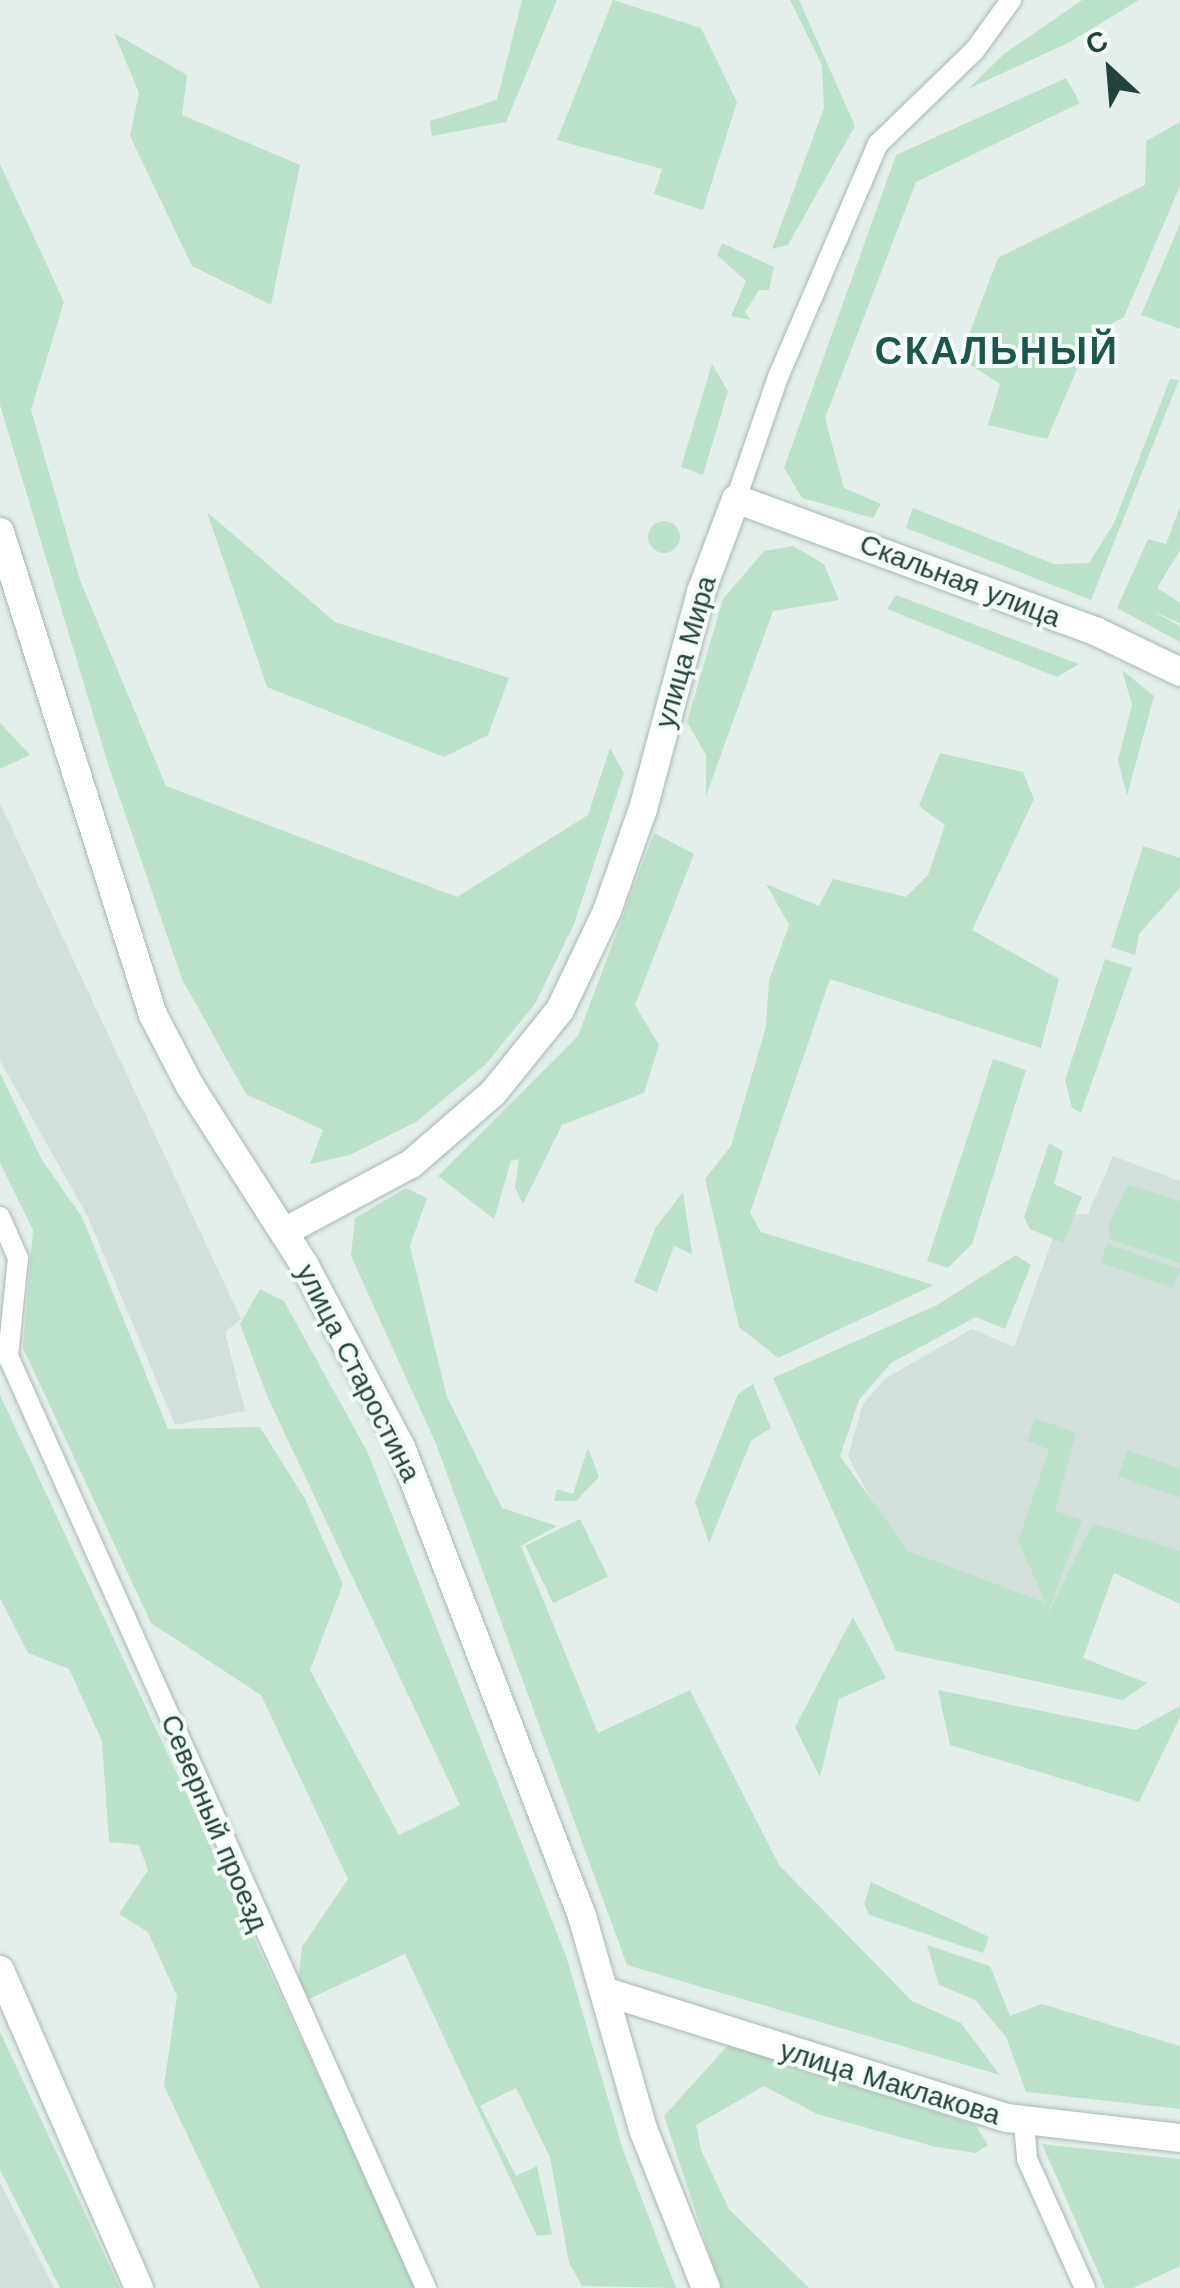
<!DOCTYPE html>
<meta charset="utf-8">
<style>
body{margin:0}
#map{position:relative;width:1180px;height:2288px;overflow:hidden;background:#e4efeb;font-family:"Work Sans",sans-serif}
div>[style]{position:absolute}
.built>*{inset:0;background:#d2dfda}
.green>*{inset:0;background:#bce1ca;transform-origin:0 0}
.round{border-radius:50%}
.roads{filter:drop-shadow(0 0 2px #a6b8b3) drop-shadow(0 0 2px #a6b8b3)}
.street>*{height:20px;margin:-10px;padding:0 10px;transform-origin:10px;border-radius:10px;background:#fff}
.secondary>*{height:28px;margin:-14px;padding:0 14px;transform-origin:14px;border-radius:14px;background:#fff}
span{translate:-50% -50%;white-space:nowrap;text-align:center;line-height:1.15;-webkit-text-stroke:8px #f5fbf8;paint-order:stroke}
.street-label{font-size:28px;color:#22423c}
.district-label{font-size:38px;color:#1c564d;font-weight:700;letter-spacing:2.5px}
.north{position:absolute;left:1060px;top:20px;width:100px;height:100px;-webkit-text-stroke:8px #f5fbf8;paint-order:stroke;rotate:334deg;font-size:28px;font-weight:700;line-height:40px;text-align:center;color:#22423c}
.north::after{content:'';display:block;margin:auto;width:35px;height:45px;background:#22423c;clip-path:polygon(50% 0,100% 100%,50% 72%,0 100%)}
</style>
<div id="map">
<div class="built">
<div style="clip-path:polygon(0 803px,241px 1319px,225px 1332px,245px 1411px,175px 1425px,88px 1217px,0 1061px)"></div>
<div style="clip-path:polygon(1113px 1156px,1180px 1181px,1180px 1575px,1089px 1560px,1061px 1649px,934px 1620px,848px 1456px,863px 1404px,886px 1378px,972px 1329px,1014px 1347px,1061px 1215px,1088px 1214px)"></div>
<div style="clip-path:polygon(0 2183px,54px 2288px,0 2288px)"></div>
</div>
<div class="green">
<div style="clip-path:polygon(522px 0,557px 0,506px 122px,432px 136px,430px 121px,497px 100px)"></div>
<div style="clip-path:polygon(613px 0,701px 28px,737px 102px,703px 210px,654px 194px,662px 169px,557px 140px)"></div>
<div style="clip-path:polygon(790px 0,799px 0,855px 126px,788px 245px,772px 249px,824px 108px,822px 65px)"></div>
<div style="clip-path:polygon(1082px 0,1139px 0,1070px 42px,968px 89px,1004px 54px)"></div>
<div style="clip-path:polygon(114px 33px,187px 75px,182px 115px,300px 165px,271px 305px,192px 266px,130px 136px,139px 93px)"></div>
<div style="clip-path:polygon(1066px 78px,1080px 103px,916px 182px,825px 418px,844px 488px,881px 504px,873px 518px,802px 498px,784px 468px,896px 155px)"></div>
<div style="clip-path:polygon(1180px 122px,1180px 186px,1124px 317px,1092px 334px,1047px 439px,988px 425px,1000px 384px,960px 358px,998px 258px,1145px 185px,1146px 141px)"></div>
<div style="clip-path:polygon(0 164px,64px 302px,31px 410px,80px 580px,166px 786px,457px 897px,588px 815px,610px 748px,624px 773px,574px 924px,535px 1004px,485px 1065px,416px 1122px,350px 1155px,310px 1164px,323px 1130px,246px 1094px,182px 979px,108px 764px,0 405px)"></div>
<div style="clip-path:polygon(1180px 224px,1180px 329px,1141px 315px)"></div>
<div style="clip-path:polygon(722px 243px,774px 267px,769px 290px,759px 290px,745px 312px,751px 320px,731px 316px,746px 281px,717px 255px)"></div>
<div style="clip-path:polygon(712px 364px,728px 391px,703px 475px,681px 467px)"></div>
<div style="clip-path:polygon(1170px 379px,1179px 380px,1091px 600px,906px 528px,913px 508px,1054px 564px,1089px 563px,1114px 523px)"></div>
<div style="clip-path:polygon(1180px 507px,1180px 550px,1157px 588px,1180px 603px,1180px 623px,1152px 611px,1180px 626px,1180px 642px,1117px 608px,1148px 539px,1166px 544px)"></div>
<div style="clip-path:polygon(207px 512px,335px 622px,509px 678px,488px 735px,444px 757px,267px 687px)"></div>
<div class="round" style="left:648px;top:521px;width:32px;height:32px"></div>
<div style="clip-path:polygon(793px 546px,824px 564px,839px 600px,773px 611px,706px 796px,706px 755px,687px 722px,723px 599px,764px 551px)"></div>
<div style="clip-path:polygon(896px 595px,1079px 664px,1057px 677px,887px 609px)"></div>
<div style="clip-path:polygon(1122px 670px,1154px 696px,1127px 796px,1118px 760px,1132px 705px)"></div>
<div style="clip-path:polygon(0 723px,30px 755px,0 769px)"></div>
<div style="clip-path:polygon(940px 753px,1023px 772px,1034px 799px,972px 930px,1059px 979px,1041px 1048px,830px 979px,750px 1213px,761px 1232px,934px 1285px,778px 1358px,739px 1327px,705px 1179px,731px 1146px,766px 1027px,769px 980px,789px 925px,766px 884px,819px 906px,833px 879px,906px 897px,928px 875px,945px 825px,919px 806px)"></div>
<div style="clip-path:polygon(654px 833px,694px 854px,635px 1005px,659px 1045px,644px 1093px,562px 1125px,523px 1204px,515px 1187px,519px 1159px,511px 1161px,494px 1219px,438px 1176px,578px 1036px)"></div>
<div style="clip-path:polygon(1143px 846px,1180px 858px,1180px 888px,1139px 934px,1135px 955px,1111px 947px)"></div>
<div style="clip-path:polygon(1105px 959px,1132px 968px,1081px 1113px,1072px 1108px,1065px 1080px)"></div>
<div style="clip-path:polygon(993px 1059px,1026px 1070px,972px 1244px,948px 1268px,927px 1261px)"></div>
<div style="clip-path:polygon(0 1073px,42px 1160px,82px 1217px,168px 1429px,260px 1427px,305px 1499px,343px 1584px,310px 1670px,399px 1835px,460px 1805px,268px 1398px,240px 1324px,260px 1289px,284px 1301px,367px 1451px,566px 1956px,623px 2150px,676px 2288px,582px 2286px,569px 2263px,550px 2157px,516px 2088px,480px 2106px,516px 2176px,537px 2166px,552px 2234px,537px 2236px,405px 1954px,309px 1999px,298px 1981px,302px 1947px,348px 1879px,261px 1695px,151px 1623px,23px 1348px,33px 1230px,0 1163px)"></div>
<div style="clip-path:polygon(1049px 1143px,1063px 1151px,1054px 1184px,1082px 1197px,1063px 1243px,1030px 1229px,1024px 1217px)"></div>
<div style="clip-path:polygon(1128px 1185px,1180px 1201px,1180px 1263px,1111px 1240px,1108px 1226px)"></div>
<div style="clip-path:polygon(406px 1188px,427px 1198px,410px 1246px,447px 1397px,502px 1508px,557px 1526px,521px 1546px,598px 1733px,690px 1690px,779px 1865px,912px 2001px,961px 2023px,1000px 2075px,627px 1965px,436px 1444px,351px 1256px,355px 1218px)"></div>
<div style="clip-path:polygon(683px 1192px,692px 1254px,674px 1246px,657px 1292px,634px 1282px,656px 1227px)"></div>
<div style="left:1107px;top:1244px;width:77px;height:20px;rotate:19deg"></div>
<div style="clip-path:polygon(1016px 1255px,1031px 1265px,1005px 1329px,976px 1317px,891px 1363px,859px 1400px,840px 1456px,908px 1551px,1046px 1603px,1018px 1541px,1049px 1449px,1027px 1441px,1035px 1418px,1076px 1433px,1055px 1511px,1082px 1520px,1046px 1618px,1093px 1523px,1180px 1551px,1180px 1604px,1114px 1573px,1083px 1658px,1147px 1683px,1123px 1700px,896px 1651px,773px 1378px,937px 1305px)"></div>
<div style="clip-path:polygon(753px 1384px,771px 1428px,751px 1441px,709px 1543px,695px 1502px,738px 1394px)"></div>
<div style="clip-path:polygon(0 1395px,320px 2080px,418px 2288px,260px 2288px,164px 2086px,177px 1996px,148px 1932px,119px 1914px,148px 1870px,139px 1845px,109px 1842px,102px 1741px,69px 1669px,28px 1653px,0 1598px)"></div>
<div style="clip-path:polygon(588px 1448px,599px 1477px,576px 1501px,554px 1501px,557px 1489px,573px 1494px)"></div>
<div style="clip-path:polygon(1128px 1450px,1180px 1469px,1180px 1497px,1118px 1476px)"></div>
<div style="left:580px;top:1519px;width:64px;height:61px;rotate:64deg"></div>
<div style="clip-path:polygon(853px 1617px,886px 1678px,839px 1699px,820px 1777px,795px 1727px)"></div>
<div style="clip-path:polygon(938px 1690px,1136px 1730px,1180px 1706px,1180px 1717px,1139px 1802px,950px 1745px)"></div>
<div style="clip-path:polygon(871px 1882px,989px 1937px,983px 1953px,869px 1915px,864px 1904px)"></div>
<div style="clip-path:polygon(927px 1945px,990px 1966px,1010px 2016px,1042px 2004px,1180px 2046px,1180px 2109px,1026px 2092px,1006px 2037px,975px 2000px,939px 1985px)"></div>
<div style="clip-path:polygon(0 2032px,120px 2288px,121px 2288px,60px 2288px,0 2170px)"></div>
<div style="clip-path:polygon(729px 2044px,975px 2125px,988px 2145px,976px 2153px,936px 2147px,817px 2114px,764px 2086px,696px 2125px,701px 2150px,729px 2209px,809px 2288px,721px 2288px,664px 2116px)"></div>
<div style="clip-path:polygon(1042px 2144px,1180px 2159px,1180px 2266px,1133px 2288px,1105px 2288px)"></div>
</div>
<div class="roads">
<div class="street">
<div style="left:736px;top:499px;width:129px;rotate:-71deg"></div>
<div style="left:778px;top:377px;width:254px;rotate:-66.8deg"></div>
<div style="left:878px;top:144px;width:135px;rotate:-44.1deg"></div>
<div style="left:975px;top:50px;width:62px;rotate:-54.2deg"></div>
<div style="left:0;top:1217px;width:45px;rotate:66.3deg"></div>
<div style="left:18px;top:1258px;width:99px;rotate:95.8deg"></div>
<div style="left:8px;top:1356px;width:1021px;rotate:65.84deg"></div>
<div style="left:1024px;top:2123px;width:36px;rotate:85deg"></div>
<div style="left:1027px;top:2159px;width:141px;rotate:65.8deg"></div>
</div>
<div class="secondary">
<div style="left:0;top:532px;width:507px;rotate:72.42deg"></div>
<div style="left:153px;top:1015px;width:80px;rotate:62.5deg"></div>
<div style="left:190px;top:1086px;width:211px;rotate:57.4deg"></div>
<div style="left:304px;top:1264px;width:207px;rotate:62.1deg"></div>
<div style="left:401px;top:1447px;width:503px;rotate:68.9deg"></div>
<div style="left:582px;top:1916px;width:222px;rotate:74deg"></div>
<div style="left:643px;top:2129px;width:171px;rotate:68.4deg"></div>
<div style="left:284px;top:1232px;width:144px;rotate:-28.2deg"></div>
<div style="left:411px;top:1164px;width:108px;rotate:-40.9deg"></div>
<div style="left:493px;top:1093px;width:107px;rotate:-51.1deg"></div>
<div style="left:560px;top:1010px;width:110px;rotate:-64.6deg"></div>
<div style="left:607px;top:911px;width:108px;rotate:-70.6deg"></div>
<div style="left:643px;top:809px;width:225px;rotate:-75deg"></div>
<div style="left:701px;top:592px;width:99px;rotate:-69.4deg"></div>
<div style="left:736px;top:499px;width:385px;rotate:20.2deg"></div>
<div style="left:1097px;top:632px;width:92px;rotate:25.7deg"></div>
<div style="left:0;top:1970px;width:347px;rotate:66.4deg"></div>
<div style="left:607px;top:1992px;width:419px;rotate:17.5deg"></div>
<div style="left:1007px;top:2118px;width:174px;rotate:6.6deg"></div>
</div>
</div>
<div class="street-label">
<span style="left:960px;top:581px;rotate:21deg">Скальная улица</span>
<span style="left:686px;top:652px;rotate:-74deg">улица Мира</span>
<span style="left:358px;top:1373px;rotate:63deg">улица Старостина</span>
<span style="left:214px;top:1823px;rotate:67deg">Северный проезд</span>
<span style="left:890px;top:2083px;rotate:17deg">улица Маклакова</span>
</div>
<div class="district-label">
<span style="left:997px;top:352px">СКАЛЬНЫЙ</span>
</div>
<div class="north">С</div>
</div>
